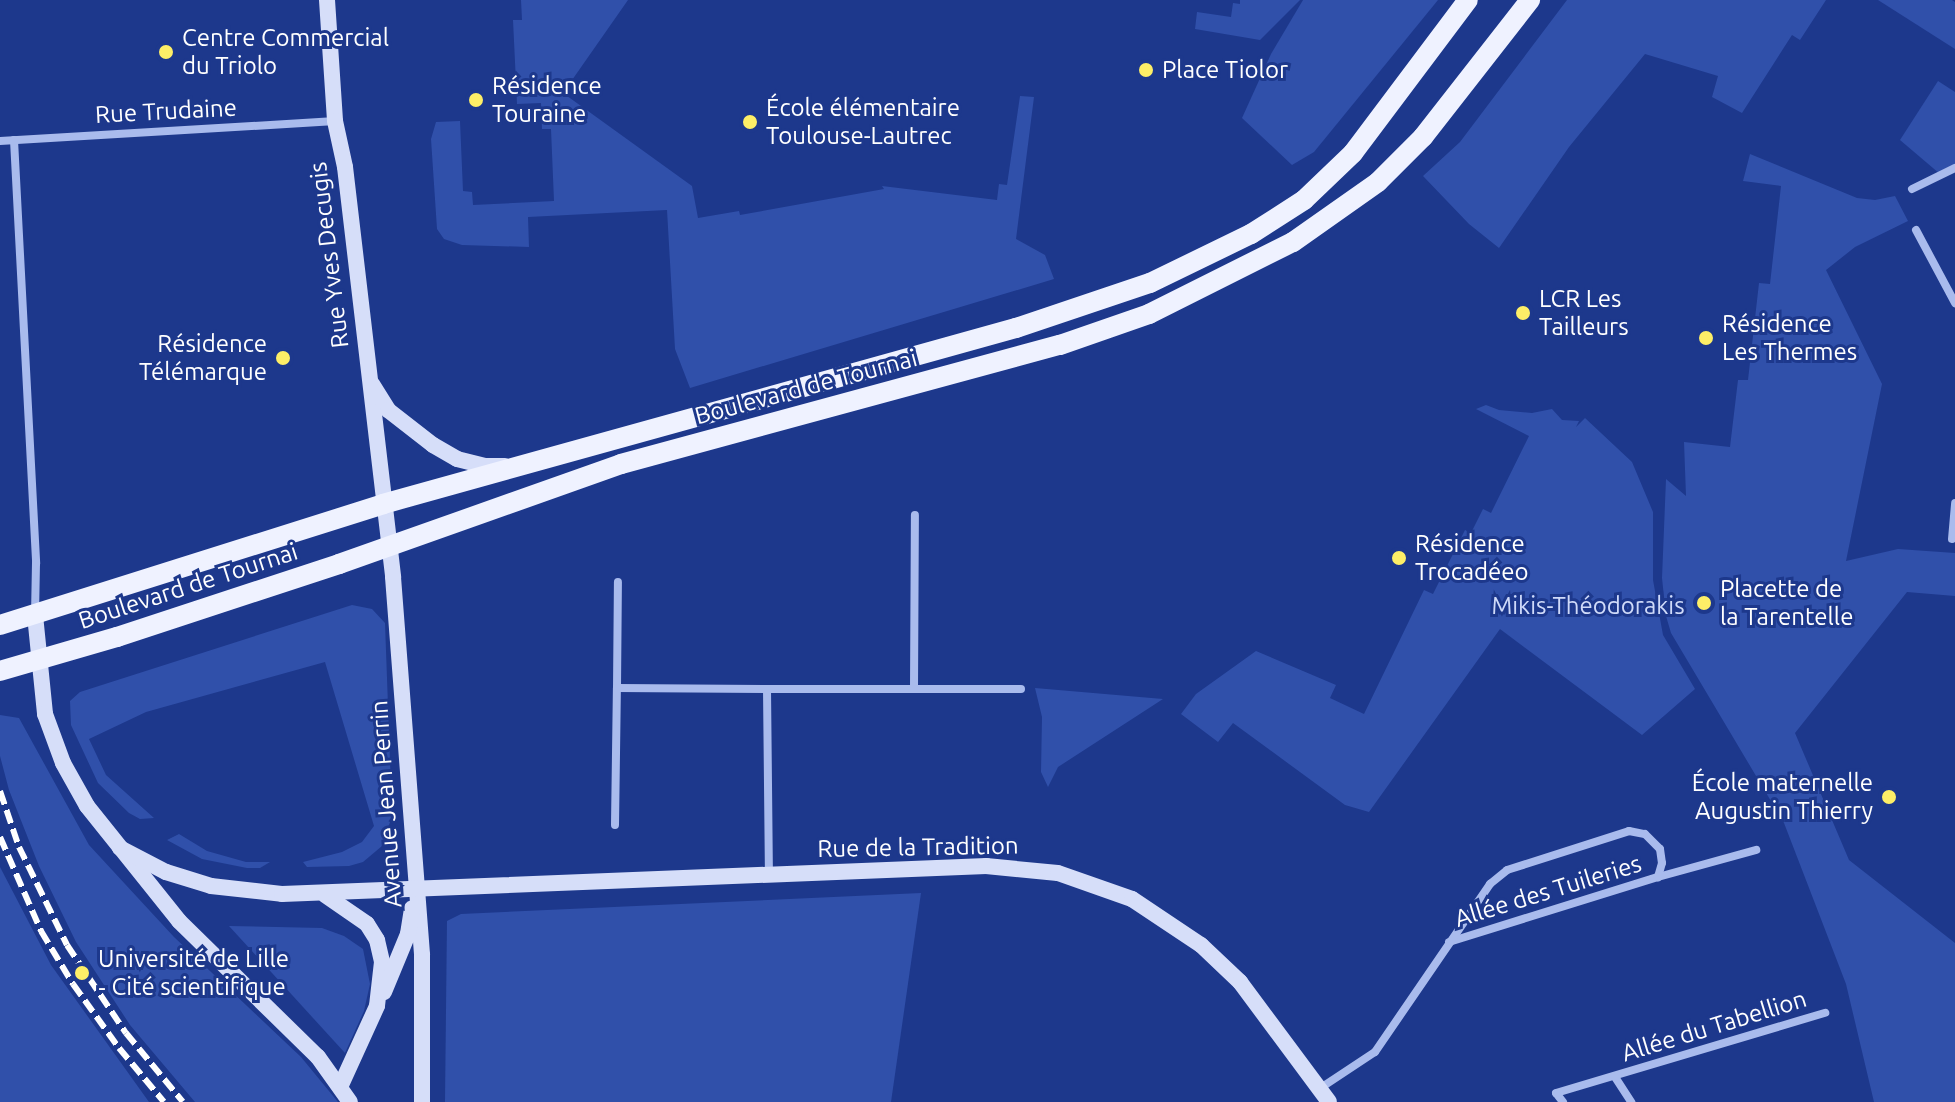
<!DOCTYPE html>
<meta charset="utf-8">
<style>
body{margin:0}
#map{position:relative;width:1955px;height:1102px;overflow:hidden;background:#1d388c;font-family:Ubuntu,sans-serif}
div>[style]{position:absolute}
.green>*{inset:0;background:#3050aa}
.street>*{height:8px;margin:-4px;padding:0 4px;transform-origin:4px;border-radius:4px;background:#a9bbed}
.secondary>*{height:16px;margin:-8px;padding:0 8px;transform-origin:8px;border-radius:8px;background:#d6def9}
.primary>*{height:20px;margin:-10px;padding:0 10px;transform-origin:10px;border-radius:10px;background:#eff2ff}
.rail>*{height:6px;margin-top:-3px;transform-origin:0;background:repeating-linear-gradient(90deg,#fff 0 14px,transparent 0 20px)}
.dots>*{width:22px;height:22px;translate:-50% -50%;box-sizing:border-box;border:4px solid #1d388c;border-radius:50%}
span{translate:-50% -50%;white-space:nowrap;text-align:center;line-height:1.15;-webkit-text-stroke:6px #1d388c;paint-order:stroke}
.poi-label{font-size:24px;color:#fff}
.left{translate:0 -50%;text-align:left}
.right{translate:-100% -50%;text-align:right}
.street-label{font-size:24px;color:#fff}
.park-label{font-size:24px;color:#cfdaf9}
</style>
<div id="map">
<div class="green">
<div style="clip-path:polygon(521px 0,628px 0,563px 93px,692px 186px,698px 218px,739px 211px,740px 215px,884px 189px,882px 186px,997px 200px,999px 184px,1007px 185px,1020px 96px,1034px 97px,1016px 239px,1045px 255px,1054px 279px,690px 388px,675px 349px,667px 210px,528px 217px,529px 247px,462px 245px,444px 239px,437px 229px,431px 139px,436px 122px,460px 121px,463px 191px,472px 192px,473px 205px,554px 201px,551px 129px,542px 129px,541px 103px,517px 104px,513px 20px,522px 20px)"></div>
<div style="clip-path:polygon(1240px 0,1300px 0,1260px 40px,1195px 29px,1197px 12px,1231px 17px,1233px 3px,1240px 4px)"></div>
<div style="clip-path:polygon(1303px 0,1438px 0,1314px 152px,1292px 165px,1242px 118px,1271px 54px)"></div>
<div style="clip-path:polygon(1567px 0,1826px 0,1800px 40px,1792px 35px,1742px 113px,1712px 97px,1718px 76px,1645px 54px,1569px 147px,1499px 248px,1469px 224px,1423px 176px,1460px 142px)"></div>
<div style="clip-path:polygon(1878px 0,1952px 0,1955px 2px,1955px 49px)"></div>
<div style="clip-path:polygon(1938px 81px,1955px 92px,1955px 168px,1940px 174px,1900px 140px)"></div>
<div style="clip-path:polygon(1750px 154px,1857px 198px,1875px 200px,1895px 196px,1908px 221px,1855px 247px,1826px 270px,1882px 384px,1846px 561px,1898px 549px,1955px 553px,1955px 596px,1907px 592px,1795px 733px,1849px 860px,1955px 943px,1955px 1102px,1874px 1102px,1846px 984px,1784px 823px,1671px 633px,1666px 616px,1662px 578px,1666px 479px,1686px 496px,1684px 442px,1730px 447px,1738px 380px,1748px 380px,1759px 283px,1770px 284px,1781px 186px,1743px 181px)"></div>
<div style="clip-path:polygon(1486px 405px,1499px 410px,1532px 413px,1552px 409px,1562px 420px,1579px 421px,1576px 427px,1585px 418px,1632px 462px,1653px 512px,1653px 580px,1663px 635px,1695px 689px,1642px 735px,1500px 629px,1369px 812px,1345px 805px,1233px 723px,1218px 742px,1181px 714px,1196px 694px,1256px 651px,1336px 685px,1330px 698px,1364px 714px,1424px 590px,1433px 594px,1465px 530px,1471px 533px,1483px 509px,1491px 513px,1529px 436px,1476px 409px)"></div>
<div style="clip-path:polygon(352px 605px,372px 609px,385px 623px,392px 816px,382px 846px,363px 862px,349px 866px,307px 867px,303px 862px,342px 852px,362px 842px,374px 826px,325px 662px,146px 712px,89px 739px,106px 775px,154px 818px,140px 819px,129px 813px,98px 783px,71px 725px,70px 701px,80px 692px)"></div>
<div style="clip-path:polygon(1035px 688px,1163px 699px,1058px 767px,1048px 787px,1041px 772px,1042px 717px)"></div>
<div style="clip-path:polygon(0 715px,19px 718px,89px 845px,174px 937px,301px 1057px,338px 1102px,195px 1102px,130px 1025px,76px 942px,39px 866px,9px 790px,0 756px)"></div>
<div style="clip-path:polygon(179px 834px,207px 851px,246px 862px,270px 862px,260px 868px,247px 868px,202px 859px,167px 840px)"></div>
<div style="clip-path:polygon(0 867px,51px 965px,149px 1102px,0 1102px)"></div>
<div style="clip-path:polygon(921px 893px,891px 1102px,445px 1102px,447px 921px,461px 914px)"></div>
<div style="clip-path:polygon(229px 926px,322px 928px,344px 936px,363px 949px,370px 984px,364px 1011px,345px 1053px)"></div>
</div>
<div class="street">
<div style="left:14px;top:140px;width:424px;rotate:87deg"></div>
<div style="left:36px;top:563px;width:51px;rotate:91.1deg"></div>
<div style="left:0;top:141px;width:336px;rotate:-3.4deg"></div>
<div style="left:1912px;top:189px;width:48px;rotate:-26deg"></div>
<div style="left:1916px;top:230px;width:83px;rotate:61.9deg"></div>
<div style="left:1952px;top:539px;width:36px;rotate:-85deg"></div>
<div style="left:617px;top:688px;width:106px;rotate:-89.5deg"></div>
<div style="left:914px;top:688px;width:173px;rotate:-89.7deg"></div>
<div style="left:767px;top:689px;width:254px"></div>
<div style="left:615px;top:825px;width:137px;rotate:-89.2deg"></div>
<div style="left:617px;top:688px;width:150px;rotate:0.4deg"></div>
<div style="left:767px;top:689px;width:186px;rotate:89.4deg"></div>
<div style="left:1449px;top:942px;width:219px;rotate:-17.3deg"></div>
<div style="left:1615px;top:1077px;width:30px;rotate:57deg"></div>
<div style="left:1319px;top:1089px;width:67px;rotate:-33.5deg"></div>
<div style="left:1375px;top:1052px;width:204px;rotate:-55.6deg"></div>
<div style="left:1490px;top:884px;width:22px;rotate:-39deg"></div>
<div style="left:1507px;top:870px;width:128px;rotate:-17.7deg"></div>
<div style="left:1629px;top:831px;width:16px;rotate:11deg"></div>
<div style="left:1645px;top:834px;width:21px;rotate:45deg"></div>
<div style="left:1660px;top:849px;width:14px;rotate:82deg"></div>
<div style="left:1662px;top:863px;width:15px;rotate:106deg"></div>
<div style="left:1658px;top:877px;width:102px;rotate:-15.4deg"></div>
<div style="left:1563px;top:1102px;width:11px;rotate:-128deg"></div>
<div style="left:1556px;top:1093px;width:281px;rotate:-16.6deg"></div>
</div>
<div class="secondary">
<div style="left:327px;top:0;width:121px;rotate:86.2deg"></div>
<div style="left:335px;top:121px;width:47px;rotate:77.7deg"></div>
<div style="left:345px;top:167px;width:413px;rotate:83.3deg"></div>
<div style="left:393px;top:577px;width:379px;rotate:85.6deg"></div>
<div style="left:422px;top:955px;width:147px;rotate:90deg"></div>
<div style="left:372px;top:384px;width:31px;rotate:58deg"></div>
<div style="left:388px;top:410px;width:57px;rotate:37.9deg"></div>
<div style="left:433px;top:445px;width:28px;rotate:30deg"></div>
<div style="left:457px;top:459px;width:30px;rotate:14deg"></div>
<div style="left:486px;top:466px;width:19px"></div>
<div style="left:35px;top:615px;width:100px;rotate:84.2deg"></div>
<div style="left:45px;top:714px;width:52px;rotate:69.8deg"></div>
<div style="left:63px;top:763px;width:49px;rotate:60.8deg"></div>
<div style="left:87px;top:806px;width:147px;rotate:51.3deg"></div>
<div style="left:179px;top:921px;width:194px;rotate:44.4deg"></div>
<div style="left:318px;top:1057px;width:55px;rotate:54.6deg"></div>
<div style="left:120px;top:848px;width:52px;rotate:27.6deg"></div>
<div style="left:166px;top:872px;width:47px;rotate:17.3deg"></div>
<div style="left:211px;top:886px;width:71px;rotate:6.4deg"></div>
<div style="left:282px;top:894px;width:705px;rotate:-2.28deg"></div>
<div style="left:986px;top:866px;width:72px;rotate:5.6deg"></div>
<div style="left:1058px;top:873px;width:78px;rotate:19.4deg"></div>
<div style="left:1132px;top:899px;width:83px;rotate:33.7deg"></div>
<div style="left:1201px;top:945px;width:54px;rotate:43.5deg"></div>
<div style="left:1240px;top:982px;width:149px;rotate:53.4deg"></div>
<div style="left:325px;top:895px;width:51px;rotate:34.6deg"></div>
<div style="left:367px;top:924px;width:19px;rotate:58deg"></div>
<div style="left:377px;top:940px;width:23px;rotate:77deg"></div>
<div style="left:382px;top:962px;width:44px;rotate:96.5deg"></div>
<div style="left:377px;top:1006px;width:87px;rotate:114.5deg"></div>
<div style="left:384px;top:992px;width:63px;rotate:-67.5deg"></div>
<div style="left:408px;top:934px;width:26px;rotate:-81deg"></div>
</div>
<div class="primary">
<div style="left:0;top:625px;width:402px;rotate:-17.5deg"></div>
<div style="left:383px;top:504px;width:657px;rotate:-15.54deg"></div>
<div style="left:1016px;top:328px;width:141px;rotate:-18.6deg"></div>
<div style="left:1150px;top:283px;width:112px;rotate:-25.9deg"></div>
<div style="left:1251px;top:234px;width:63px;rotate:-32.7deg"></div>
<div style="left:1304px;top:200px;width:68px;rotate:-43.8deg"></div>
<div style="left:1353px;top:153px;width:191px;rotate:-53.1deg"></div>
<div style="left:0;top:671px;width:122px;rotate:-16.2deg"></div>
<div style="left:117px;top:637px;width:234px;rotate:-18.2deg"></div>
<div style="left:339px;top:564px;width:299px;rotate:-19.5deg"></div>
<div style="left:621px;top:464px;width:455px;rotate:-15.2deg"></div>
<div style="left:1060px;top:345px;width:94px;rotate:-19.2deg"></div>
<div style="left:1149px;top:314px;width:161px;rotate:-26.6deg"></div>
<div style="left:1293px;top:242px;width:104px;rotate:-35.2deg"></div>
<div style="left:1378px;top:182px;width:64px;rotate:-45deg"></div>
<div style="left:1423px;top:137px;width:174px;rotate:-52deg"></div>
</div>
<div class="rail">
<div style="left:0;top:791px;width:59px;rotate:71.3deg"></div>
<div style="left:19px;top:847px;width:109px;rotate:63.9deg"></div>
<div style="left:67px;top:945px;width:106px;rotate:56.2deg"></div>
<div style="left:126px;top:1033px;width:89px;rotate:50.4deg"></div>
<div style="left:0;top:837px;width:103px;rotate:66.4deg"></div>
<div style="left:41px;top:931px;width:62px;rotate:58.9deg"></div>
<div style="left:73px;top:984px;width:79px;rotate:54.3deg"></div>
<div style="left:119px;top:1048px;width:70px;rotate:50.2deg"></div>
</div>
<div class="dots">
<div style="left:166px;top:52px;background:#fdee67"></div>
<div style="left:1146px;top:70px;background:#fdee67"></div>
<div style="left:476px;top:100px;background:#fdee67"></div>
<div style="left:750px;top:122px;background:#fdee67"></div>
<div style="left:1523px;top:313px;background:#fdee67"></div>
<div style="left:1706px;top:338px;background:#fdee67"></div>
<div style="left:283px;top:358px;background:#fdee67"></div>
<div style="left:1399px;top:558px;background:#fdee67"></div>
<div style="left:1704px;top:603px;background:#fdee67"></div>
<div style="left:1889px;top:797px;background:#fdee67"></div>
<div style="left:82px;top:973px;background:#fdee67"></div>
</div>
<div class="poi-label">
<span class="left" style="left:182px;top:52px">Centre Commercial<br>du Triolo</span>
<span class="left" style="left:1162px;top:70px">Place Tiolor</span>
<span class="left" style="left:492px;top:100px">Résidence<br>Touraine</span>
<span class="left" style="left:766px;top:122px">École élémentaire<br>Toulouse-Lautrec</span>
<span class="left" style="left:1539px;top:313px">LCR Les<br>Tailleurs</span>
<span class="left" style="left:1722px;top:338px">Résidence<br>Les Thermes</span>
<span class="right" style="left:267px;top:358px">Résidence<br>Télémarque</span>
<span class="left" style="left:1415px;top:558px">Résidence<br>Trocadéeo</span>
<span class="left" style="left:1720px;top:603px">Placette de<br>la Tarentelle</span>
<span class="right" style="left:1873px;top:797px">École maternelle<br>Augustin Thierry</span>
<span class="left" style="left:98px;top:973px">Université de Lille<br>‐ Cité scientifique</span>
</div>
<div class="street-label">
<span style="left:166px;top:111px;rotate:-3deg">Rue Trudaine</span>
<span style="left:329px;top:255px;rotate:-97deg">Rue Yves Decugis</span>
<span style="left:806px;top:387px;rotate:-15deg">Boulevard de Tournai</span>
<span style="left:188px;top:586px;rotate:-18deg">Boulevard de Tournai</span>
<span style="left:386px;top:804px;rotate:-94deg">Avenue Jean Perrin</span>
<span style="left:918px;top:847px;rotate:-1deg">Rue de la Tradition</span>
<span style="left:1548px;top:891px;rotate:-17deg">Allée des Tuileries</span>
<span style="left:1714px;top:1026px;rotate:-17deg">Allée du Tabellion</span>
</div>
<div class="park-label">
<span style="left:1588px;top:606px">Mikis-Théodorakis</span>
</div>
</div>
